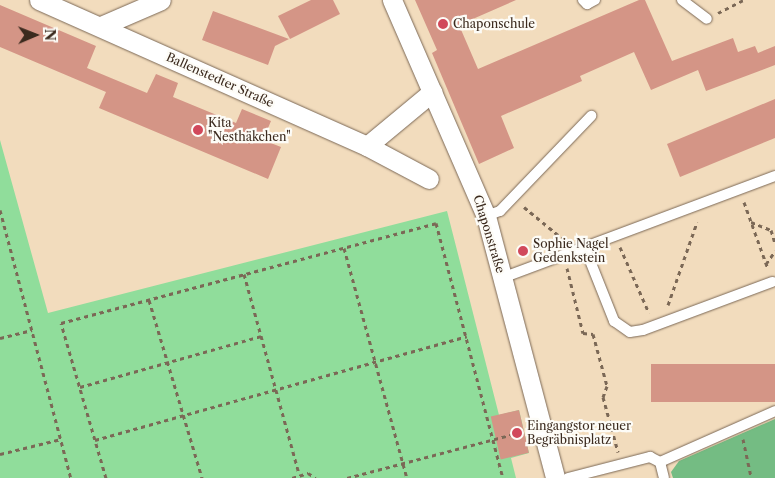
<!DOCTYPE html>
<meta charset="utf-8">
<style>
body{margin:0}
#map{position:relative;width:775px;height:478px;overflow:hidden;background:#f2dcbd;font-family:"Libre Caslon Text",serif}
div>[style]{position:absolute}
.green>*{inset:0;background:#90dd9b}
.forest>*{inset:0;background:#74bc83}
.building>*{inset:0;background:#d49586;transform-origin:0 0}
.path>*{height:3px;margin-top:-1.5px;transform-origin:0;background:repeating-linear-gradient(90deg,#7b6856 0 4px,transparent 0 8px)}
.roads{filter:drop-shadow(0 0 1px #7b6856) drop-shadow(0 0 1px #7b6856)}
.service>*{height:10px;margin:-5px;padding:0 5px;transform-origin:5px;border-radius:5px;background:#fff}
.minor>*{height:19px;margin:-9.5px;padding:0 9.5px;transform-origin:9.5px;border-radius:9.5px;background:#fff}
.dots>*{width:14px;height:14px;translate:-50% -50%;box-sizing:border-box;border:2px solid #fdfcf7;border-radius:50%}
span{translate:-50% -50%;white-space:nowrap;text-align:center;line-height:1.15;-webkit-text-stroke:4.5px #fdfcf7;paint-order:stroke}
.poi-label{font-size:12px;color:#3b2a1e}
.left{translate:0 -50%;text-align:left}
.street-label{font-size:12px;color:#3b2a1e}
.north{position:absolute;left:10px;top:10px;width:50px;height:50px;-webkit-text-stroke:4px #fdfcf7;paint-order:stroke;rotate:89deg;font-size:14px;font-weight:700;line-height:20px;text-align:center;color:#3b2a1e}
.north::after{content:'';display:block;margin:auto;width:18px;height:22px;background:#3b2a1e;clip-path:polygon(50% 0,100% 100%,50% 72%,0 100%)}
</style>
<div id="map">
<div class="green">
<div style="clip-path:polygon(0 140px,48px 313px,447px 211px,499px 415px,519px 410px,529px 453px,511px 458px,516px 478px,0 478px)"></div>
</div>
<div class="forest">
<div style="clip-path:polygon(775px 419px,775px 478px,673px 478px,671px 472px,679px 461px)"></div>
</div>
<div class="building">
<div style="clip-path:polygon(311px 0,333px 0,340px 14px,290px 39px,278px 16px)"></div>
<div style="clip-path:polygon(415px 0,516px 0,459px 25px,478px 69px,639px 0,645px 0,672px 61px,733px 38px,738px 52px,755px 46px,758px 53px,775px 46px,775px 65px,706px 91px,698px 70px,651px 90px,634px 52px,580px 76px,582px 81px,501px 116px,514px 148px,479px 164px,432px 53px,437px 50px)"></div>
<div style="clip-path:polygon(0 5px,96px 46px,87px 68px,147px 93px,156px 74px,178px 83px,173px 97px,236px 123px,242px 109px,271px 121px,263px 140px,281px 147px,268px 179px,99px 108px,106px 92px,0 47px)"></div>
<div style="clip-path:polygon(213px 11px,289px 39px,275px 46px,268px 65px,202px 40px)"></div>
<div style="clip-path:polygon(775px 99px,775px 138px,680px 177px,667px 144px)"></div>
<div style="left:775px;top:364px;width:38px;height:124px;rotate:90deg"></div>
<div style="left:519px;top:410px;width:44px;height:29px;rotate:77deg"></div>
</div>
<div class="path">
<div style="left:718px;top:13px;width:28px;rotate:-27deg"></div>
<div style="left:744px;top:202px;width:71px;rotate:70.3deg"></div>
<div style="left:524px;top:207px;width:50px;rotate:39.4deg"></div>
<div style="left:0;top:210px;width:277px;rotate:75.2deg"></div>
<div style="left:751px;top:222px;width:22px;rotate:22deg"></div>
<div style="left:771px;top:230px;width:14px;rotate:73deg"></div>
<div style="left:620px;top:247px;width:72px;rotate:66.3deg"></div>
<div style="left:344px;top:248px;width:238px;rotate:74.7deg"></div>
<div style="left:766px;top:264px;width:16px;rotate:-55deg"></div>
<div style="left:567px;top:268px;width:67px;rotate:76.2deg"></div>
<div style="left:583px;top:333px;width:10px;rotate:6deg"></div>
<div style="left:593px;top:334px;width:54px;rotate:74.9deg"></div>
<div style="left:607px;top:386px;width:12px;rotate:110deg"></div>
<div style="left:603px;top:397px;width:57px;rotate:74.7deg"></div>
<div style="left:244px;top:274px;width:206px;rotate:74.6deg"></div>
<div style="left:149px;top:300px;width:186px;rotate:73.4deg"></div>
<div style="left:668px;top:305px;width:88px;rotate:-70.7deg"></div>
<div style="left:0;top:338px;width:33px;rotate:-14deg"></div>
<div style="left:80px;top:387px;width:188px;rotate:-15.7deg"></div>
<div style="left:743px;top:439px;width:40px;rotate:78deg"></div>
<div style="left:95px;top:440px;width:386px;rotate:-15.6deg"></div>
<div style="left:0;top:454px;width:63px;rotate:-13.8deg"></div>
<div style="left:106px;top:478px;width:161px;rotate:-106.2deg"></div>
<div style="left:61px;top:323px;width:388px;rotate:-14.9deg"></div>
<div style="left:436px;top:223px;width:264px;rotate:75.3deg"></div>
<div style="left:292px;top:478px;width:17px;rotate:-17deg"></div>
<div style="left:308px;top:473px;width:9px;rotate:32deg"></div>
<div style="left:347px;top:478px;width:169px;rotate:-14.8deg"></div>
</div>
<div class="roads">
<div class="service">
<div style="left:583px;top:0;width:6px;rotate:45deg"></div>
<div style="left:587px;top:4px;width:9px;rotate:-27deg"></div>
<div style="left:682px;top:0;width:31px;rotate:37deg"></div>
<div style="left:486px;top:216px;width:15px;rotate:-20deg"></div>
<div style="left:500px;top:211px;width:132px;rotate:-46.2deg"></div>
<div style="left:585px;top:248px;width:79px;rotate:68.3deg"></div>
<div style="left:614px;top:321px;width:19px;rotate:35deg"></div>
<div style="left:630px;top:332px;width:13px;rotate:-9deg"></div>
<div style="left:643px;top:330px;width:138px;rotate:-20.4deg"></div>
<div style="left:502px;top:278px;width:291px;rotate:-20.5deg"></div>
<div style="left:660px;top:462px;width:126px;rotate:-23.9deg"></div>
<div style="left:568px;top:478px;width:85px;rotate:-14.4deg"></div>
<div style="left:650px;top:457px;width:11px;rotate:27deg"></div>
<div style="left:660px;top:462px;width:16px;rotate:76deg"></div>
</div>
<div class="minor">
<div style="left:39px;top:0;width:359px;rotate:24deg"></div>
<div style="left:367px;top:146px;width:70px;rotate:28deg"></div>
<div style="left:392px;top:0;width:236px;rotate:66.5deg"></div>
<div style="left:486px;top:216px;width:271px;rotate:75.2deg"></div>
<div style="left:101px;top:26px;width:65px;rotate:-23.4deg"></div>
<div style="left:367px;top:146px;width:85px;rotate:-39.7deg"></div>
</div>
</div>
<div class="dots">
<div style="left:443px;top:24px;background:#d1495b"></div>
<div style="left:198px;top:130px;background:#d1495b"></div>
<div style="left:523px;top:251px;background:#d1495b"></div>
<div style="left:517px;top:433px;background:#d1495b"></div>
</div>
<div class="poi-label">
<span class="left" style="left:453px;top:24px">Chaponschule</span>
<span class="left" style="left:208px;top:130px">Kita<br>"Nesthäkchen"</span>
<span class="left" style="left:533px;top:251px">Sophie Nagel<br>Gedenkstein</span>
<span class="left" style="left:527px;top:433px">Eingangstor neuer<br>Begräbnisplatz</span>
</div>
<div class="street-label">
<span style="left:220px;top:80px;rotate:24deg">Ballenstedter Straße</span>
<span style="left:489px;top:234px;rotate:73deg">Chaponstraße</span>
</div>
<div class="north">N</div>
</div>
